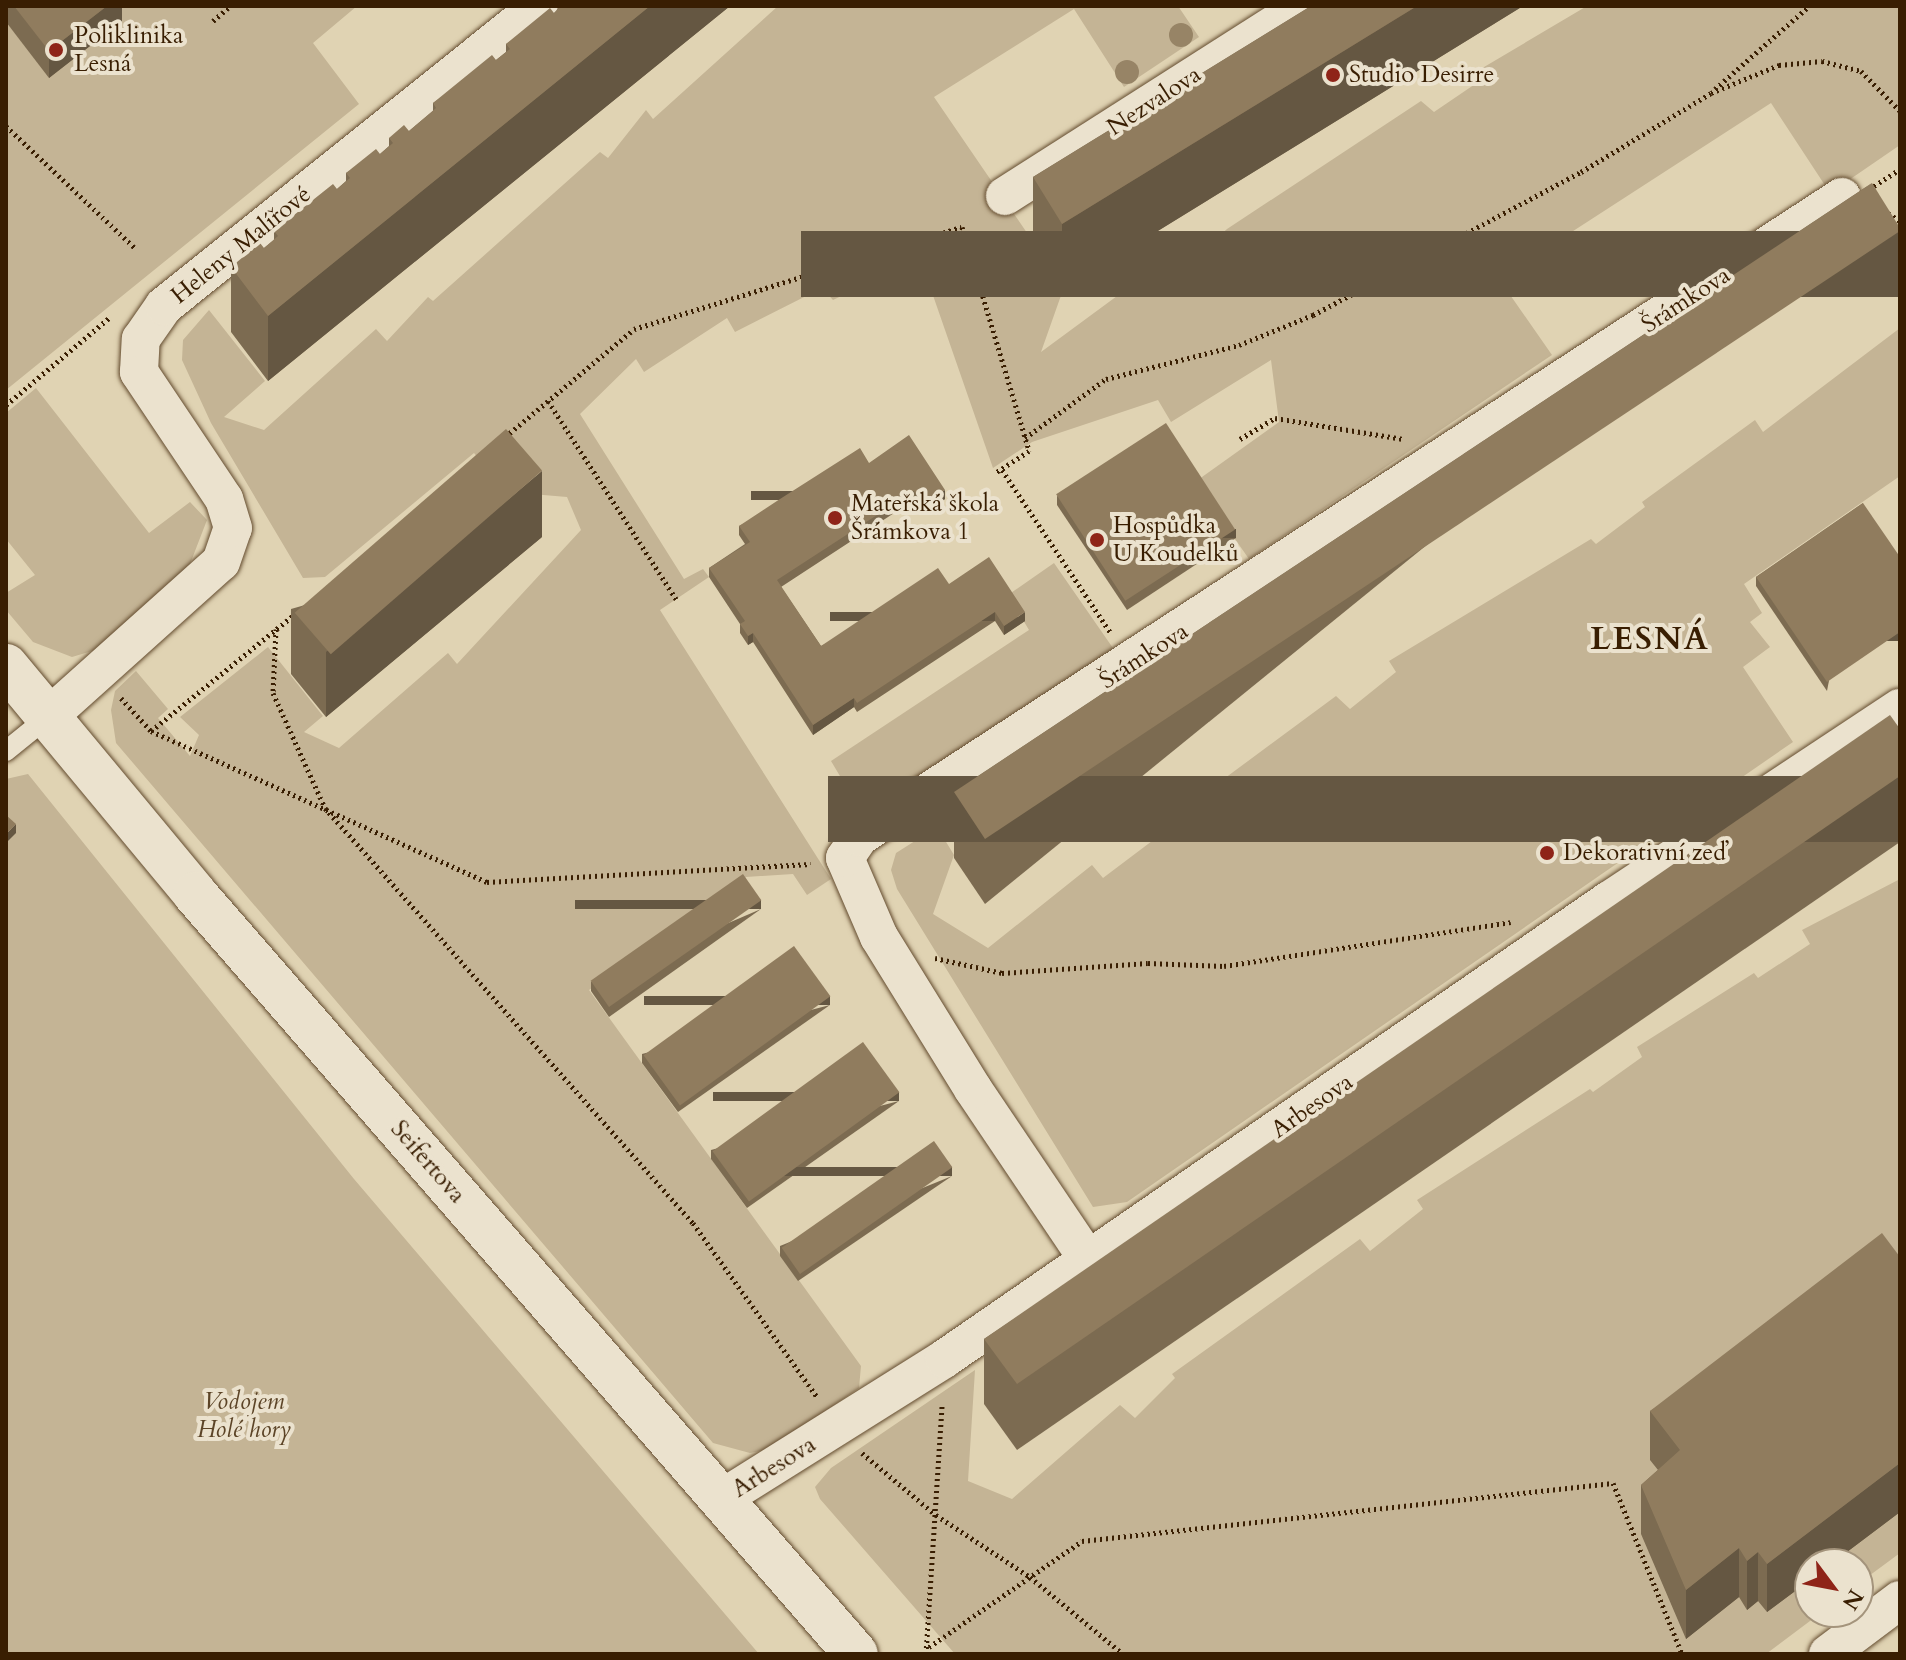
<!DOCTYPE html>
<meta charset="utf-8">
<style>
body{margin:0}
#map{position:relative;width:1906px;height:1660px;overflow:hidden;background:#e0d3b3;font-family:Cardo,serif}
div>[style]{position:absolute}
.green>*{inset:0;background:#c4b495}
.path>*{height:5px;margin-top:-2.5px;transform-origin:0;background:repeating-linear-gradient(90deg,#391e02 0 2px,transparent 0 6px)}
.roads{filter:drop-shadow(0 0 2px #634b2e) drop-shadow(0 0 2px #634b2e)}
.lane>*{height:20px;margin:-10px;padding:0 10px;transform-origin:10px;border-radius:10px;background:#ebe2ce}
.street>*{height:38px;margin:-19px;padding:0 19px;transform-origin:19px;border-radius:19px;background:#ebe2ce}
.secondary>*{height:44px;margin:-22px;padding:0 22px;transform-origin:22px;border-radius:22px;background:#ebe2ce}
.trees>*{width:24px;height:24px;margin:-12px;border-radius:50%;background:#978466}
.wall>*{inset:0;background:#7c6b51}
.shaded-wall>*{inset:0;background:#655742;transform-origin:0 0}
.building>*{inset:0;background:#907c5e;transform-origin:0 0}
.dots>*{width:22px;height:22px;translate:-50% -50%;box-sizing:border-box;border:4px solid #ebe2ce;border-radius:50%}
span{translate:-50% -50%;white-space:nowrap;text-align:center;line-height:1.15;-webkit-text-stroke:8px #ebe2ce;paint-order:stroke}
.poi-label{font-size:24px;color:#391e02}
.left{translate:0 -50%;text-align:left}
.street-label{font-size:24px;color:#391e02}
.park-label{font-size:24px;color:#5c4427;font-style:italic}
.district-label{font-size:32px;color:#391e02;font-weight:700;letter-spacing:2px}
.frame{position:absolute;inset:0;border:8px solid #391e02;pointer-events:none}
.north{position:absolute;left:1794px;top:1548px;width:80px;height:80px;box-sizing:border-box;background:#ebe2ce;border:2px solid #a4947c;border-radius:50%;rotate:122deg;font-size:22px;font-weight:700;line-height:32px;text-align:center;color:#391e02}
.north::after{content:'';display:block;margin:auto;width:28px;height:36px;background:#8f2418;clip-path:polygon(50% 0,100% 100%,50% 72%,0 100%)}
</style>
<div id="map">
<div class="green">
<div style="clip-path:polygon(110px 6px,357px 6px,313px 43px,359px 104px,6px 390px,6px 22px,50px 77px)"></div>
<div style="clip-path:polygon(778px 6px,1178px 6px,1199px 37px,1124px 87px,1074px 9px,934px 97px,1064px 287px,1041px 352px,1170px 257px,1184px 268px,1227px 229px,1421px 101px,1434px 112px,1484px 78px,1479px 70px,1587px 6px,1900px 6px,1900px 145px,1830px 193px,1771px 103px,1499px 279px,1552px 355px,1249px 559px,1195px 482px,1279px 422px,1271px 360px,1171px 422px,1158px 400px,1032px 442px,993px 468px,920px 258px,833px 300px,822px 288px,735px 332px,727px 318px,644px 372px,636px 359px,580px 414px,684px 579px,703px 569px,709px 577px,660px 610px,831px 879px,807px 895px,793px 874px,746px 877px,589px 990px,861px 1366px,859px 1388px,770px 1449px,750px 1453px,713px 1443px,116px 743px,111px 710px,115px 691px,136px 671px,168px 709px,158px 718px,190px 756px,199px 735px,180px 717px,268px 647px,323px 716px,304px 732px,339px 748px,448px 653px,457px 664px,581px 530px,567px 497px,507px 492px,474px 453px,325px 577px,303px 578px,211px 423px,182px 360px,183px 340px,209px 310px,265px 381px,224px 417px,264px 430px,376px 329px,387px 341px,428px 297px,433px 301px,600px 152px,608px 158px,646px 110px,653px 119px)"></div>
<div style="clip-path:polygon(1900px 328px,1900px 476px,1744px 584px,1762px 613px,1750px 622px,1770px 647px,1743px 667px,1793px 742px,1127px 1202px,1093px 1207px,897px 889px,891px 870px,896px 853px,937px 827px,954px 855px,933px 914px,988px 948px,1092px 865px,1103px 878px,1156px 838px,1152px 832px,1336px 696px,1350px 709px,1396px 672px,1389px 661px,1591px 539px,1596px 544px,1645px 507px,1642px 502px,1755px 420px,1763px 432px)"></div>
<div style="clip-path:polygon(36px 388px,149px 533px,190px 502px,207px 520px,190px 564px,102px 648px,72px 657px,33px 642px,6px 610px,6px 593px,35px 575px,6px 539px,6px 413px)"></div>
<div style="clip-path:polygon(1054px 563px,1115px 651px,872px 813px,866px 805px,859px 808px,831px 761px,1029px 630px,1008px 595px)"></div>
<div style="clip-path:polygon(28px 774px,354px 1179px,759px 1654px,6px 1654px,6px 843px,15px 833px,6px 824px,6px 779px)"></div>
<div style="clip-path:polygon(1900px 879px,1900px 1553px,1858px 1584px,1858px 1564px,1810px 1564px,1810px 1612px,1822px 1612px,1766px 1654px,955px 1654px,820px 1499px,815px 1487px,831px 1468px,975px 1370px,968px 1481px,1012px 1499px,1120px 1405px,1135px 1418px,1175px 1378px,1172px 1374px,1360px 1239px,1370px 1251px,1423px 1209px,1417px 1200px,1590px 1089px,1593px 1092px,1642px 1057px,1637px 1047px,1754px 973px,1758px 978px,1810px 944px,1802px 930px)"></div>
</div>
<div class="path">
<div style="left:213px;top:21px;width:23px;rotate:-41deg"></div>
<div style="left:1715px;top:89px;width:125px;rotate:-41.4deg"></div>
<div style="left:6px;top:126px;width:179px;rotate:43.4deg"></div>
<div style="left:1874px;top:186px;width:31px;rotate:-33deg"></div>
<div style="left:1888px;top:213px;width:14px;rotate:34deg"></div>
<div style="left:548px;top:401px;width:236px;rotate:57.1deg"></div>
<div style="left:6px;top:405px;width:136px;rotate:-40.2deg"></div>
<div style="left:505px;top:437px;width:168px;rotate:-39.9deg"></div>
<div style="left:634px;top:329px;width:343px;rotate:-17.3deg"></div>
<div style="left:962px;top:227px;width:234px;rotate:73.3deg"></div>
<div style="left:1029px;top:451px;width:40px;rotate:147.1deg"></div>
<div style="left:1025px;top:438px;width:100px;rotate:-36.1deg"></div>
<div style="left:1106px;top:379px;width:137px;rotate:-14.3deg"></div>
<div style="left:1239px;top:345px;width:80px;rotate:-22.1deg"></div>
<div style="left:1313px;top:315px;width:304px;rotate:-28.1deg"></div>
<div style="left:1581px;top:172px;width:152px;rotate:-31.3deg"></div>
<div style="left:1711px;top:93px;width:74px;rotate:-22.4deg"></div>
<div style="left:1779px;top:65px;width:43px;rotate:-5.3deg"></div>
<div style="left:1822px;top:61px;width:40px;rotate:14.4deg"></div>
<div style="left:1861px;top:71px;width:56px;rotate:45.7deg"></div>
<div style="left:1240px;top:439px;width:41px;rotate:-31deg"></div>
<div style="left:1275px;top:418px;width:130px;rotate:9.3deg"></div>
<div style="left:1002px;top:470px;width:195px;rotate:56.3deg"></div>
<div style="left:276px;top:629px;width:64px;rotate:92.7deg"></div>
<div style="left:273px;top:693px;width:126px;rotate:65.7deg"></div>
<div style="left:325px;top:808px;width:555px;rotate:48.44deg"></div>
<div style="left:693px;top:1223px;width:215px;rotate:54.5deg"></div>
<div style="left:121px;top:698px;width:45px;rotate:47.7deg"></div>
<div style="left:151px;top:731px;width:368px;rotate:24.2deg"></div>
<div style="left:487px;top:882px;width:324px;rotate:-3.2deg"></div>
<div style="left:151px;top:731px;width:186px;rotate:-39.1deg"></div>
<div style="left:935px;top:958px;width:69px;rotate:12.6deg"></div>
<div style="left:1002px;top:973px;width:146px;rotate:-3.9deg"></div>
<div style="left:1148px;top:963px;width:76px;rotate:2.3deg"></div>
<div style="left:1224px;top:966px;width:290px;rotate:-8.7deg"></div>
<div style="left:862px;top:1453px;width:97px;rotate:40deg"></div>
<div style="left:936px;top:1515px;width:113px;rotate:33.4deg"></div>
<div style="left:1030px;top:1577px;width:121px;rotate:39.6deg"></div>
<div style="left:929px;top:1647px;width:186px;rotate:-34.7deg"></div>
<div style="left:1082px;top:1541px;width:534px;rotate:-6.23deg"></div>
<div style="left:1613px;top:1483px;width:184px;rotate:68deg"></div>
<div style="left:926px;top:1654px;width:251px;rotate:-86.3deg"></div>
</div>
<div class="roads">
<div class="lane">
<div style="left:6px;top:751px;width:54px;rotate:-39deg"></div>
</div>
<div class="street">
<div style="left:1005px;top:196px;width:353px;rotate:-32.5deg"></div>
<div style="left:48px;top:717px;width:232px;rotate:-41.9deg"></div>
<div style="left:221px;top:562px;width:36px;rotate:-71deg"></div>
<div style="left:233px;top:528px;width:30px;rotate:-107deg"></div>
<div style="left:224px;top:499px;width:153px;rotate:-123.8deg"></div>
<div style="left:139px;top:372px;width:33px;rotate:-87deg"></div>
<div style="left:141px;top:339px;width:40px;rotate:-55.1deg"></div>
<div style="left:164px;top:306px;width:480px;rotate:-38.7deg"></div>
<div style="left:1089px;top:1261px;width:207px;rotate:-124deg"></div>
<div style="left:973px;top:1089px;width:179px;rotate:-121.7deg"></div>
<div style="left:879px;top:937px;width:86px;rotate:-113.3deg"></div>
<div style="left:845px;top:858px;width:25px;rotate:-56deg"></div>
<div style="left:859px;top:837px;width:1173px;rotate:-33.07deg"></div>
<div style="left:721px;top:1499px;width:263px;rotate:-32.1deg"></div>
<div style="left:944px;top:1359px;width:807px;rotate:-34.6deg"></div>
<div style="left:1608px;top:901px;width:350px;rotate:-33.5deg"></div>
<div style="left:1828px;top:1654px;width:90px;rotate:-36.9deg"></div>
</div>
<div class="secondary">
<div style="left:6px;top:666px;width:296px;rotate:50.3deg"></div>
<div style="left:195px;top:894px;width:1007px;rotate:48.99deg"></div>
</div>
</div>
<div class="trees">
<div style="left:1181px;top:35px"></div>
<div style="left:1127px;top:72px"></div>
</div>
<div class="wall">
<div style="clip-path:polygon(6px 6px,122px 6px,122px 21px,49px 78px,6px 22px)"></div>
<div style="clip-path:polygon(561px 6px,730px 6px,268px 381px,231px 332px,231px 267px,264px 248px,274px 240px,274px 231px,337px 189px,346px 181px,346px 173px,380px 154px,389px 146px,389px 138px,409px 131px,433px 111px,433px 103px,496px 60px,506px 52px,506px 44px,554px 13px)"></div>
<div style="clip-path:polygon(1311px 6px,1523px 6px,1062px 290px,1033px 242px,1033px 177px)"></div>
<div style="clip-path:polygon(1872px 183px,985px 904px,954px 858px,954px 792px)"></div>
<div style="clip-path:polygon(869px 463px,945px 499px,923px 513px,914px 500px,781px 587px,821px 646px,949px 584px,1025px 621px,1004px 635px,995px 621px,857px 712px,854px 707px,813px 735px,753px 642px,748px 645px,740px 633px,740px 624px,709px 577px,709px 568px,745px 544px,739px 535px,739px 526px)"></div>
<div style="clip-path:polygon(1057px 496px,1236px 538px,1127px 610px,1057px 505px)"></div>
<div style="clip-path:polygon(1863px 503px,1827px 691px,1756px 586px,1756px 577px)"></div>
<div style="clip-path:polygon(542px 537px,326px 717px,291px 674px,291px 609px)"></div>
<div style="clip-path:polygon(1900px 729px,1900px 842px,1017px 1450px,984px 1404px,984px 1339px)"></div>
<div style="clip-path:polygon(761px 909px,609px 1017px,591px 991px,591px 982px)"></div>
<div style="clip-path:polygon(830px 1005px,678px 1112px,642px 1063px,642px 1054px)"></div>
<div style="clip-path:polygon(899px 1101px,747px 1208px,711px 1159px,711px 1150px)"></div>
<div style="clip-path:polygon(952px 1176px,798px 1281px,780px 1256px,780px 1246px)"></div>
<div style="clip-path:polygon(1900px 1257px,1900px 1512px,1831px 1564px,1810px 1564px,1810px 1580px,1767px 1612px,1758px 1601px,1747px 1610px,1739px 1597px,1686px 1639px,1641px 1534px,1641px 1485px,1658px 1470px,1650px 1460px,1650px 1411px)"></div>
</div>
<div class="shaded-wall">
<div style="clip-path:polygon(107px 6px,122px 6px,122px 21px,49px 78px,49px 51px)"></div>
<div style="clip-path:polygon(650px 6px,730px 6px,268px 381px,268px 316px)"></div>
<div style="clip-path:polygon(1417px 6px,1523px 6px,1062px 290px,1062px 224px)"></div>
<div style="left:1900px;top:231px;width:66px;height:1099px;rotate:90deg"></div>
<div style="clip-path:polygon(542px 471px,542px 537px,326px 717px,326px 652px)"></div>
<div style="clip-path:polygon(945px 490px,945px 499px,923px 513px,923px 504px)"></div>
<div style="left:914px;top:491px;width:9px;height:163px;rotate:90deg"></div>
<div style="left:1236px;top:529px;width:9px;height:131px;rotate:90deg"></div>
<div style="left:995px;top:612px;width:9px;height:165px;rotate:90deg"></div>
<div style="clip-path:polygon(1025px 612px,1025px 621px,1004px 635px,1004px 626px)"></div>
<div style="left:1900px;top:632px;width:9px;height:88px;rotate:90deg"></div>
<div style="clip-path:polygon(753px 633px,753px 642px,748px 645px,748px 636px)"></div>
<div style="clip-path:polygon(854px 698px,854px 707px,813px 735px,813px 725px)"></div>
<div style="left:1900px;top:776px;width:66px;height:1072px;rotate:90deg"></div>
<div style="clip-path:polygon(16px 824px,16px 833px,6px 843px,6px 834px)"></div>
<div style="left:761px;top:900px;width:9px;height:186px;rotate:90deg"></div>
<div style="left:830px;top:996px;width:9px;height:186px;rotate:90deg"></div>
<div style="left:899px;top:1092px;width:9px;height:186px;rotate:90deg"></div>
<div style="left:952px;top:1167px;width:9px;height:186px;rotate:90deg"></div>
<div style="clip-path:polygon(1900px 1463px,1900px 1512px,1831px 1564px,1810px 1564px,1810px 1580px,1767px 1612px,1767px 1564px)"></div>
<div style="clip-path:polygon(1739px 1548px,1739px 1597px,1686px 1639px,1686px 1590px)"></div>
<div style="clip-path:polygon(1758px 1552px,1758px 1601px,1747px 1610px,1747px 1561px)"></div>
</div>
<div class="building">
<div style="clip-path:polygon(14px 6px,107px 6px,49px 51px)"></div>
<div style="clip-path:polygon(561px 6px,650px 6px,268px 316px,231px 267px,260px 243px,264px 248px,278px 236px,274px 231px,333px 184px,337px 189px,350px 178px,346px 173px,376px 149px,380px 154px,393px 143px,389px 138px,404px 125px,409px 131px,436px 108px,433px 103px,492px 55px,496px 60px,510px 49px,506px 44px,550px 8px,554px 13px)"></div>
<div style="clip-path:polygon(1311px 6px,1417px 6px,1062px 224px,1033px 177px)"></div>
<div style="clip-path:polygon(1872px 183px,1900px 228px,1900px 231px,985px 839px,954px 792px)"></div>
<div style="left:1166px;top:423px;width:127px;height:131px;rotate:57deg"></div>
<div style="left:506px;top:429px;width:55px;height:280px;rotate:49deg"></div>
<div style="clip-path:polygon(909px 435px,945px 490px,923px 504px,914px 491px,777px 580px,821px 646px,938px 568px,949px 584px,989px 557px,1025px 612px,1004px 626px,995px 612px,857px 703px,854px 698px,813px 725px,753px 633px,748px 636px,740px 624px,745px 621px,709px 568px,750px 542px,739px 526px,780px 499px,860px 448px,869px 463px)"></div>
<div style="clip-path:polygon(1863px 503px,1900px 557px,1900px 632px,1827px 682px,1756px 577px)"></div>
<div style="clip-path:polygon(1890px 715px,1900px 729px,1900px 776px,1017px 1384px,984px 1339px)"></div>
<div style="clip-path:polygon(6px 815px,16px 824px,6px 834px)"></div>
<div style="left:743px;top:874px;width:32px;height:186px;rotate:55deg"></div>
<div style="left:794px;top:946px;width:62px;height:186px;rotate:54deg"></div>
<div style="left:863px;top:1042px;width:62px;height:186px;rotate:54deg"></div>
<div style="left:934px;top:1141px;width:32px;height:186px;rotate:55deg"></div>
<div style="clip-path:polygon(1882px 1233px,1900px 1257px,1900px 1463px,1767px 1564px,1758px 1552px,1747px 1561px,1739px 1548px,1686px 1590px,1641px 1485px,1680px 1450px,1650px 1411px)"></div>
</div>
<div class="dots">
<div style="left:56px;top:50px;background:#8f2418"></div>
<div style="left:1333px;top:75px;background:#8f2418"></div>
<div style="left:835px;top:518px;background:#8f2418"></div>
<div style="left:1097px;top:540px;background:#8f2418"></div>
<div style="left:1547px;top:853px;background:#8f2418"></div>
</div>
<div class="poi-label">
<span class="left" style="left:74px;top:50px">Poliklinika<br>Lesná</span>
<span class="left" style="left:1349px;top:75px">Studio Desirre</span>
<span class="left" style="left:851px;top:518px">Mateřská škola<br>Šrámkova 1</span>
<span class="left" style="left:1113px;top:540px">Hospůdka<br>U Koudelků</span>
<span class="left" style="left:1563px;top:853px">Dekorativní zeď</span>
</div>
<div class="street-label">
<span style="left:1154px;top:101px;rotate:-33deg">Nezvalova</span>
<span style="left:241px;top:245px;rotate:-39deg">Heleny Malířové</span>
<span style="left:1686px;top:300px;rotate:-33deg">Šrámkova</span>
<span style="left:1144px;top:656px;rotate:-33deg">Šrámkova</span>
<span style="left:1312px;top:1106px;rotate:-35deg">Arbesova</span>
<span style="left:428px;top:1162px;rotate:49deg">Seifertova</span>
<span style="left:774px;top:1467px;rotate:-32deg">Arbesova</span>
</div>
<div class="park-label">
<span style="left:244px;top:1416px">Vodojem<br>Holé hory</span>
</div>
<div class="district-label">
<span style="left:1650px;top:639px">LESNÁ</span>
</div>
<div class="frame"></div>
<div class="north">N</div>
</div>
